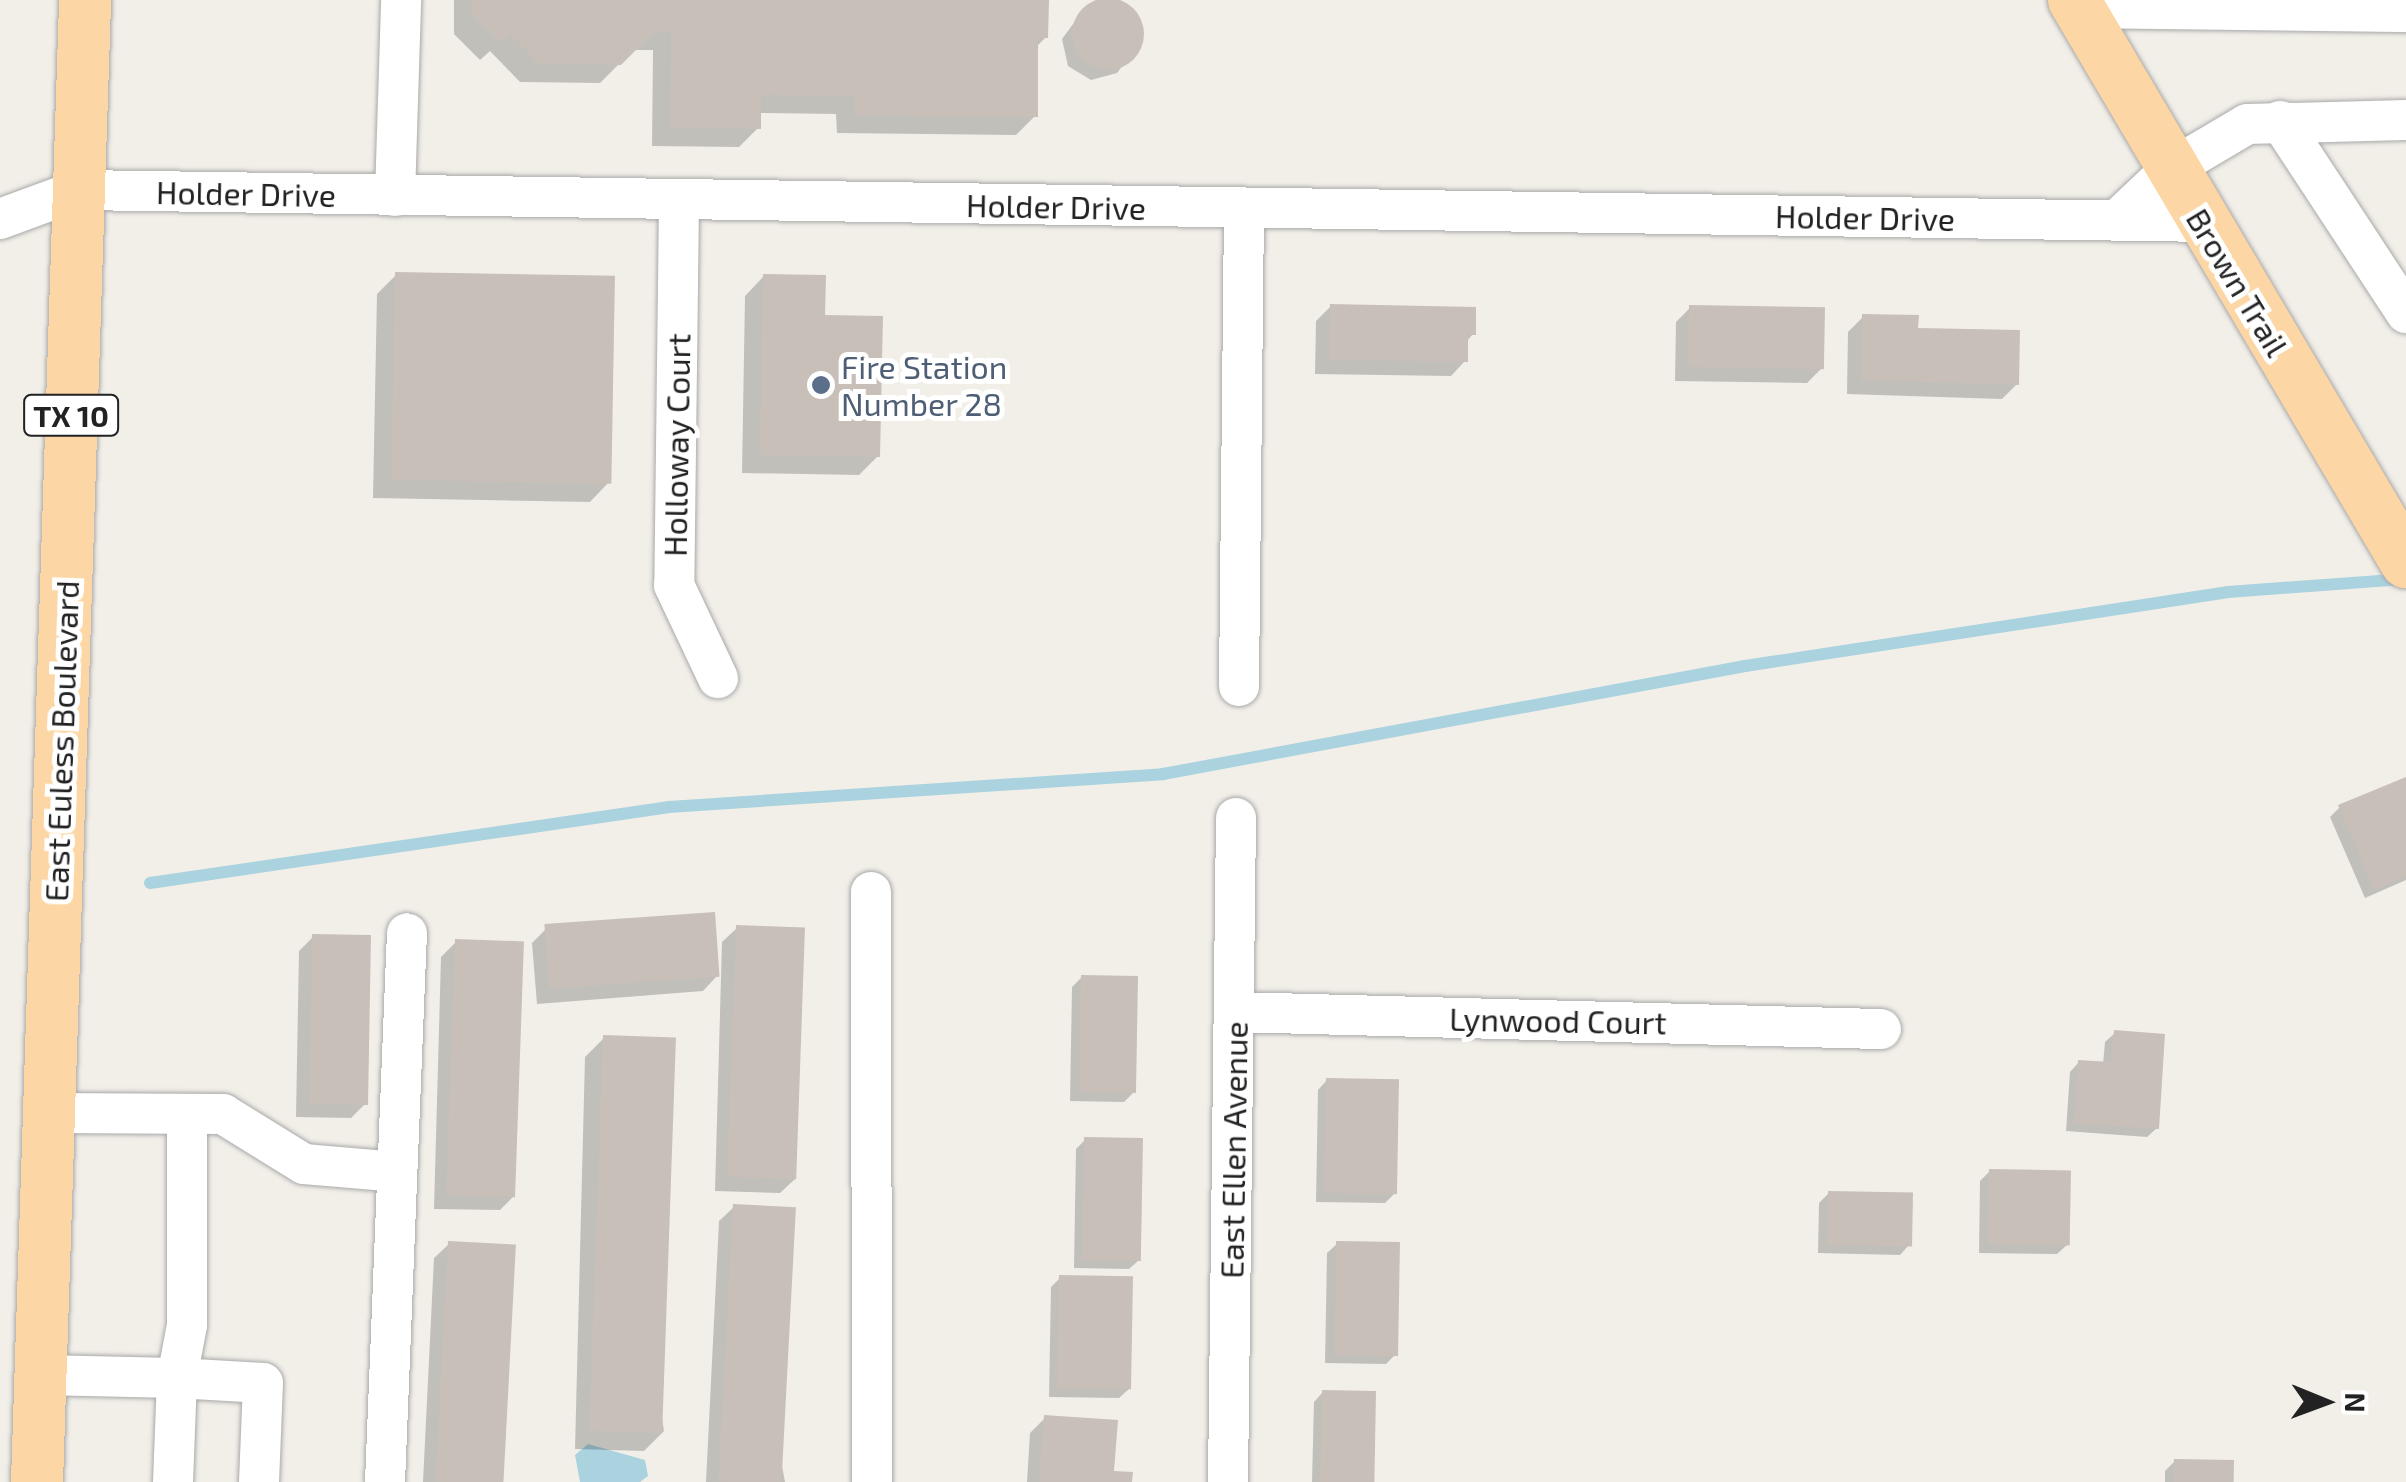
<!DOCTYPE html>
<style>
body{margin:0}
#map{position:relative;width:2406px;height:1482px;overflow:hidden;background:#f2efe9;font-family:"Exo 2",sans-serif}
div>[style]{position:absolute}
.water>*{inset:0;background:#aad3df}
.shadow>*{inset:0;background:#0003}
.stream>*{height:12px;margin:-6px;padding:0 6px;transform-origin:6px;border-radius:6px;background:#aad3df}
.building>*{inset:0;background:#c7bfb8;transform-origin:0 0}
.round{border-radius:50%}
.roads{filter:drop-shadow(0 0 2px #a9a9a9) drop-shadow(0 0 2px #a9a9a9)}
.minor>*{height:40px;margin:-20px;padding:0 20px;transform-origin:20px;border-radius:20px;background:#fff}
.major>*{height:52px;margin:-26px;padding:0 26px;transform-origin:26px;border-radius:26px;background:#fcd6a4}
.dots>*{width:28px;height:28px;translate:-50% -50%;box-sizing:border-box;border:5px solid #fff;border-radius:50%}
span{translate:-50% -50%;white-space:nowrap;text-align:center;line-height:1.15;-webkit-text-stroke:10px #fff;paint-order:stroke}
.shield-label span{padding:2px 8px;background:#fff;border:2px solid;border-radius:8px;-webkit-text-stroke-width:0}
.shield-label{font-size:30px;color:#222;font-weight:700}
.street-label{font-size:32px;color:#222}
.service-label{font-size:32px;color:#4e5e75}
.left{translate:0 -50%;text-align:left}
.north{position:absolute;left:2276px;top:1352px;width:100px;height:100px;-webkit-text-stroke:8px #fff;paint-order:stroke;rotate:91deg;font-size:28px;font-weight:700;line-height:40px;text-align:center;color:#222}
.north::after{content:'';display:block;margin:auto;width:35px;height:45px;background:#222;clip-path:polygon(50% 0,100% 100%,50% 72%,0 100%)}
</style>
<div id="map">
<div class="water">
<div style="clip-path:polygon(588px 1444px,645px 1460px,648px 1476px,640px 1482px,580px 1482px,575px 1455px)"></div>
</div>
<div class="shadow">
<div style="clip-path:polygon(454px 0,1046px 0,1046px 37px,1036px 47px,1035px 116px,1016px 135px,837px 133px,836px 114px,759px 113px,758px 128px,739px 147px,652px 146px,653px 50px,633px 50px,600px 83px,520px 82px,490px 51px,480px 60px,454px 34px)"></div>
<div style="clip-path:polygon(1115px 0,1136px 14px,1143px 39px,1117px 73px,1091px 80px,1068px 66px,1062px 39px,1087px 5px)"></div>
<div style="clip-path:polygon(396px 275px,609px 482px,590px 502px,373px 498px,377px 294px)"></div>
<div style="clip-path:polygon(764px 276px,823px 317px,878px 456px,859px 475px,742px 473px,745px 296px)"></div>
<div style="clip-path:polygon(1331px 306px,1473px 334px,1466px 342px,1465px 361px,1451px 376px,1315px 374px,1316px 321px)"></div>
<div style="clip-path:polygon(1690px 308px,1821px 369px,1807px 383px,1675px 381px,1676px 322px)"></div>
<div style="clip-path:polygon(1863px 317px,1916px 331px,2017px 384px,2002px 399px,1847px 394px,1848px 332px)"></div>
<div style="clip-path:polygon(2406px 779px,2406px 880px,2365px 898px,2330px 817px,2340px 807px)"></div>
<div style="clip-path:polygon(547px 928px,717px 976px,703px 991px,537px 1004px,532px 943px)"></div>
<div style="clip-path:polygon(737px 928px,795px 1179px,780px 1193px,715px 1191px,722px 942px)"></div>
<div style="clip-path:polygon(313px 937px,366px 1103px,351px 1118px,296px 1117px,299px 951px)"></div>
<div style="clip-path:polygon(456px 942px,514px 1196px,500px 1210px,434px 1209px,441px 957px)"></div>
<div style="clip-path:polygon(1082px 977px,1134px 1092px,1124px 1102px,1070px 1101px,1072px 987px)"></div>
<div style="clip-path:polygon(2115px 1033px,2157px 1128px,2147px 1137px,2066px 1131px,2070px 1072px,2079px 1062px,2103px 1064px,2105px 1042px)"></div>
<div style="clip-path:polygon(604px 1038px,664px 1431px,644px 1451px,575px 1449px,585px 1057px)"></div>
<div style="clip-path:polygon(1327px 1080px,1395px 1193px,1385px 1203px,1316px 1202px,1318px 1090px)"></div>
<div style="clip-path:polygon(1085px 1140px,1139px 1260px,1129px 1269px,1074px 1268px,1076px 1149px)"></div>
<div style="clip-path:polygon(1990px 1171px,2067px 1245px,2057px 1254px,1979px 1253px,1980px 1181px)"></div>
<div style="clip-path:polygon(1829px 1193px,1909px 1245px,1900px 1255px,1818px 1253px,1819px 1203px)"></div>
<div style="clip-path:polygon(734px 1207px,785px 1482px,706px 1482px,719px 1221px)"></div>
<div style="clip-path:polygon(449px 1244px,502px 1482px,423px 1482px,434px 1258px)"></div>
<div style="clip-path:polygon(1337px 1244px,1395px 1355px,1386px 1364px,1325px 1363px,1327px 1253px)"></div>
<div style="clip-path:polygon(1060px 1278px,1129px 1389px,1119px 1398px,1049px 1397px,1051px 1287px)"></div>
<div style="clip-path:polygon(1323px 1392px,1372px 1482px,1312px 1482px,1314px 1402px)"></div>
<div style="clip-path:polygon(1045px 1418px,1111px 1473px,1129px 1482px,1027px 1482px,1030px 1433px)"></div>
<div style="clip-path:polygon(2175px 1461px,2231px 1482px,2165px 1482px,2165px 1471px)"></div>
</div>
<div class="stream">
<div style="left:150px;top:883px;width:525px;rotate:-8.33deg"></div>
<div style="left:669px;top:807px;width:495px;rotate:-3.8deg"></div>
<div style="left:1163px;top:774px;width:592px;rotate:-10.51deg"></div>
<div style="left:1745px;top:666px;width:489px;rotate:-8.7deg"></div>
<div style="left:2228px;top:592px;width:176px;rotate:-4.2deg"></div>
</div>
<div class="building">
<div class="round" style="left:1072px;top:-2px;width:72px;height:72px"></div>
<div style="clip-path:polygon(472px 0,1049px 0,1048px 38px,1038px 38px,1038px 117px,855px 115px,854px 96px,761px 95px,761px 129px,670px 128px,671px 32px,655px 31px,621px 65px,539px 64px,510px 34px,501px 43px,472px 14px)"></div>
<div style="left:395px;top:272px;width:220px;height:208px;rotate:1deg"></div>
<div style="clip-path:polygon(763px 274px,826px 275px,825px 315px,883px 316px,880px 457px,760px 455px)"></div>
<div style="clip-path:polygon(1330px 304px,1476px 307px,1476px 335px,1468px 335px,1468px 362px,1329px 360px)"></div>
<div style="left:1689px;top:305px;width:136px;height:62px;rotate:1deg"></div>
<div style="clip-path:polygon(1862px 314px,1919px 315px,1918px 328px,2020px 330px,2019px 385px,1861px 380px)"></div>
<div style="clip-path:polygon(2406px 777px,2406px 877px,2374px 890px,2338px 805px)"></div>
<div style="left:715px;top:912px;width:65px;height:171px;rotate:86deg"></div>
<div style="left:736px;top:925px;width:69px;height:252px;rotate:2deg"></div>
<div style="left:312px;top:934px;width:59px;height:170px;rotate:1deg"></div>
<div style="left:455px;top:939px;width:69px;height:256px;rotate:2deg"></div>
<div style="left:1081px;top:975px;width:57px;height:117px;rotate:1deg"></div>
<div style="clip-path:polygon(2114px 1030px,2165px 1034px,2159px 1129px,2074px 1123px,2078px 1060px,2111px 1062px)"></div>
<div style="left:603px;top:1035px;width:73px;height:396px;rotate:2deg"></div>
<div style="left:1326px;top:1078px;width:73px;height:115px;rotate:1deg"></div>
<div style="left:1084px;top:1137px;width:59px;height:123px;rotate:1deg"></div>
<div style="left:1989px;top:1169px;width:82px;height:75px;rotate:1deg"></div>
<div style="left:1828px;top:1191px;width:85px;height:54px;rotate:1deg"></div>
<div style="left:733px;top:1204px;width:63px;height:278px;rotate:3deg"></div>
<div style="left:448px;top:1241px;width:68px;height:241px;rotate:3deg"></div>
<div style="left:1336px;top:1241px;width:64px;height:114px;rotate:1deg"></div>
<div style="left:1059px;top:1275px;width:74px;height:113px;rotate:1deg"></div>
<div style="left:1322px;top:1390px;width:54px;height:92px;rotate:1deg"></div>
<div style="clip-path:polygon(1044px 1415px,1118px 1420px,1114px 1471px,1133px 1472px,1132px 1482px,1039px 1482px)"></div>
<div style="left:2174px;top:1459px;width:60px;height:23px;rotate:1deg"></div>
</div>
<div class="roads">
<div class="minor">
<div style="left:2079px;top:8px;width:327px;rotate:0.7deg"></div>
<div style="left:2280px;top:121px;width:230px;rotate:56.7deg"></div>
<div style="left:395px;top:196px;width:196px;rotate:-88.2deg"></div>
<div style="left:679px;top:202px;width:383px;rotate:90.7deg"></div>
<div style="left:674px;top:585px;width:103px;rotate:64.7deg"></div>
<div style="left:0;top:219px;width:84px;rotate:-20.2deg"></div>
<div style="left:79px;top:190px;width:2123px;rotate:0.86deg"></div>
<div style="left:2116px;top:221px;width:76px;rotate:-43.4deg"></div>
<div style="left:2171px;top:169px;width:88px;rotate:-30.6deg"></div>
<div style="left:2247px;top:124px;width:159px;rotate:-1.4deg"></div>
<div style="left:1239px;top:686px;width:477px;rotate:-89.4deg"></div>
<div style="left:871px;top:892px;width:590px;rotate:89.9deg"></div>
<div style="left:1234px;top:1012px;width:647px;rotate:1.51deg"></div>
<div style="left:49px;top:1113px;width:174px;rotate:0.3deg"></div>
<div style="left:223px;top:1114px;width:95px;rotate:31.7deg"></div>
<div style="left:304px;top:1164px;width:93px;rotate:4.9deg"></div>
<div style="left:187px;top:1114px;width:211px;rotate:90deg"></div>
<div style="left:187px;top:1325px;width:54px;rotate:100.7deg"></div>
<div style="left:177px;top:1378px;width:86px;rotate:3.3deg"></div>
<div style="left:263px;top:1383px;width:99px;rotate:92.3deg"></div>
<div style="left:40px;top:1375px;width:137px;rotate:1.3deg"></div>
<div style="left:177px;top:1378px;width:104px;rotate:92.2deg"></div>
<div style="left:385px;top:1482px;width:549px;rotate:-87.71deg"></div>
<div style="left:1228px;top:1482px;width:664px;rotate:-89.31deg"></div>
</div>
<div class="major">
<div style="left:2074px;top:0;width:653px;rotate:59.43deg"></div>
<div style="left:37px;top:1482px;width:1483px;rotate:-88.14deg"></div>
</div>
</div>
<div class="dots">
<div style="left:821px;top:385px;background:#5c6f8a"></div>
</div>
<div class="shield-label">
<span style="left:71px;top:415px">TX 10</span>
</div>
<div class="street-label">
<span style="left:246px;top:193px;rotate:1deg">Holder Drive</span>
<span style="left:1056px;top:206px;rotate:1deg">Holder Drive</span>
<span style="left:1865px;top:217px;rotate:1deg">Holder Drive</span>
<span style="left:2238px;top:282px;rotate:59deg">Brown Trail</span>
<span style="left:676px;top:445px;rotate:-89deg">Holloway Court</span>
<span style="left:61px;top:741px;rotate:-88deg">East Euless Boulevard</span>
<span style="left:1558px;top:1020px;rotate:1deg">Lynwood Court</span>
<span style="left:1233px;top:1150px;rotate:-89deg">East Ellen Avenue</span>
</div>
<div class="service-label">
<span class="left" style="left:841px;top:385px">Fire Station<br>Number 28</span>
</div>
<div class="north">N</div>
</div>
